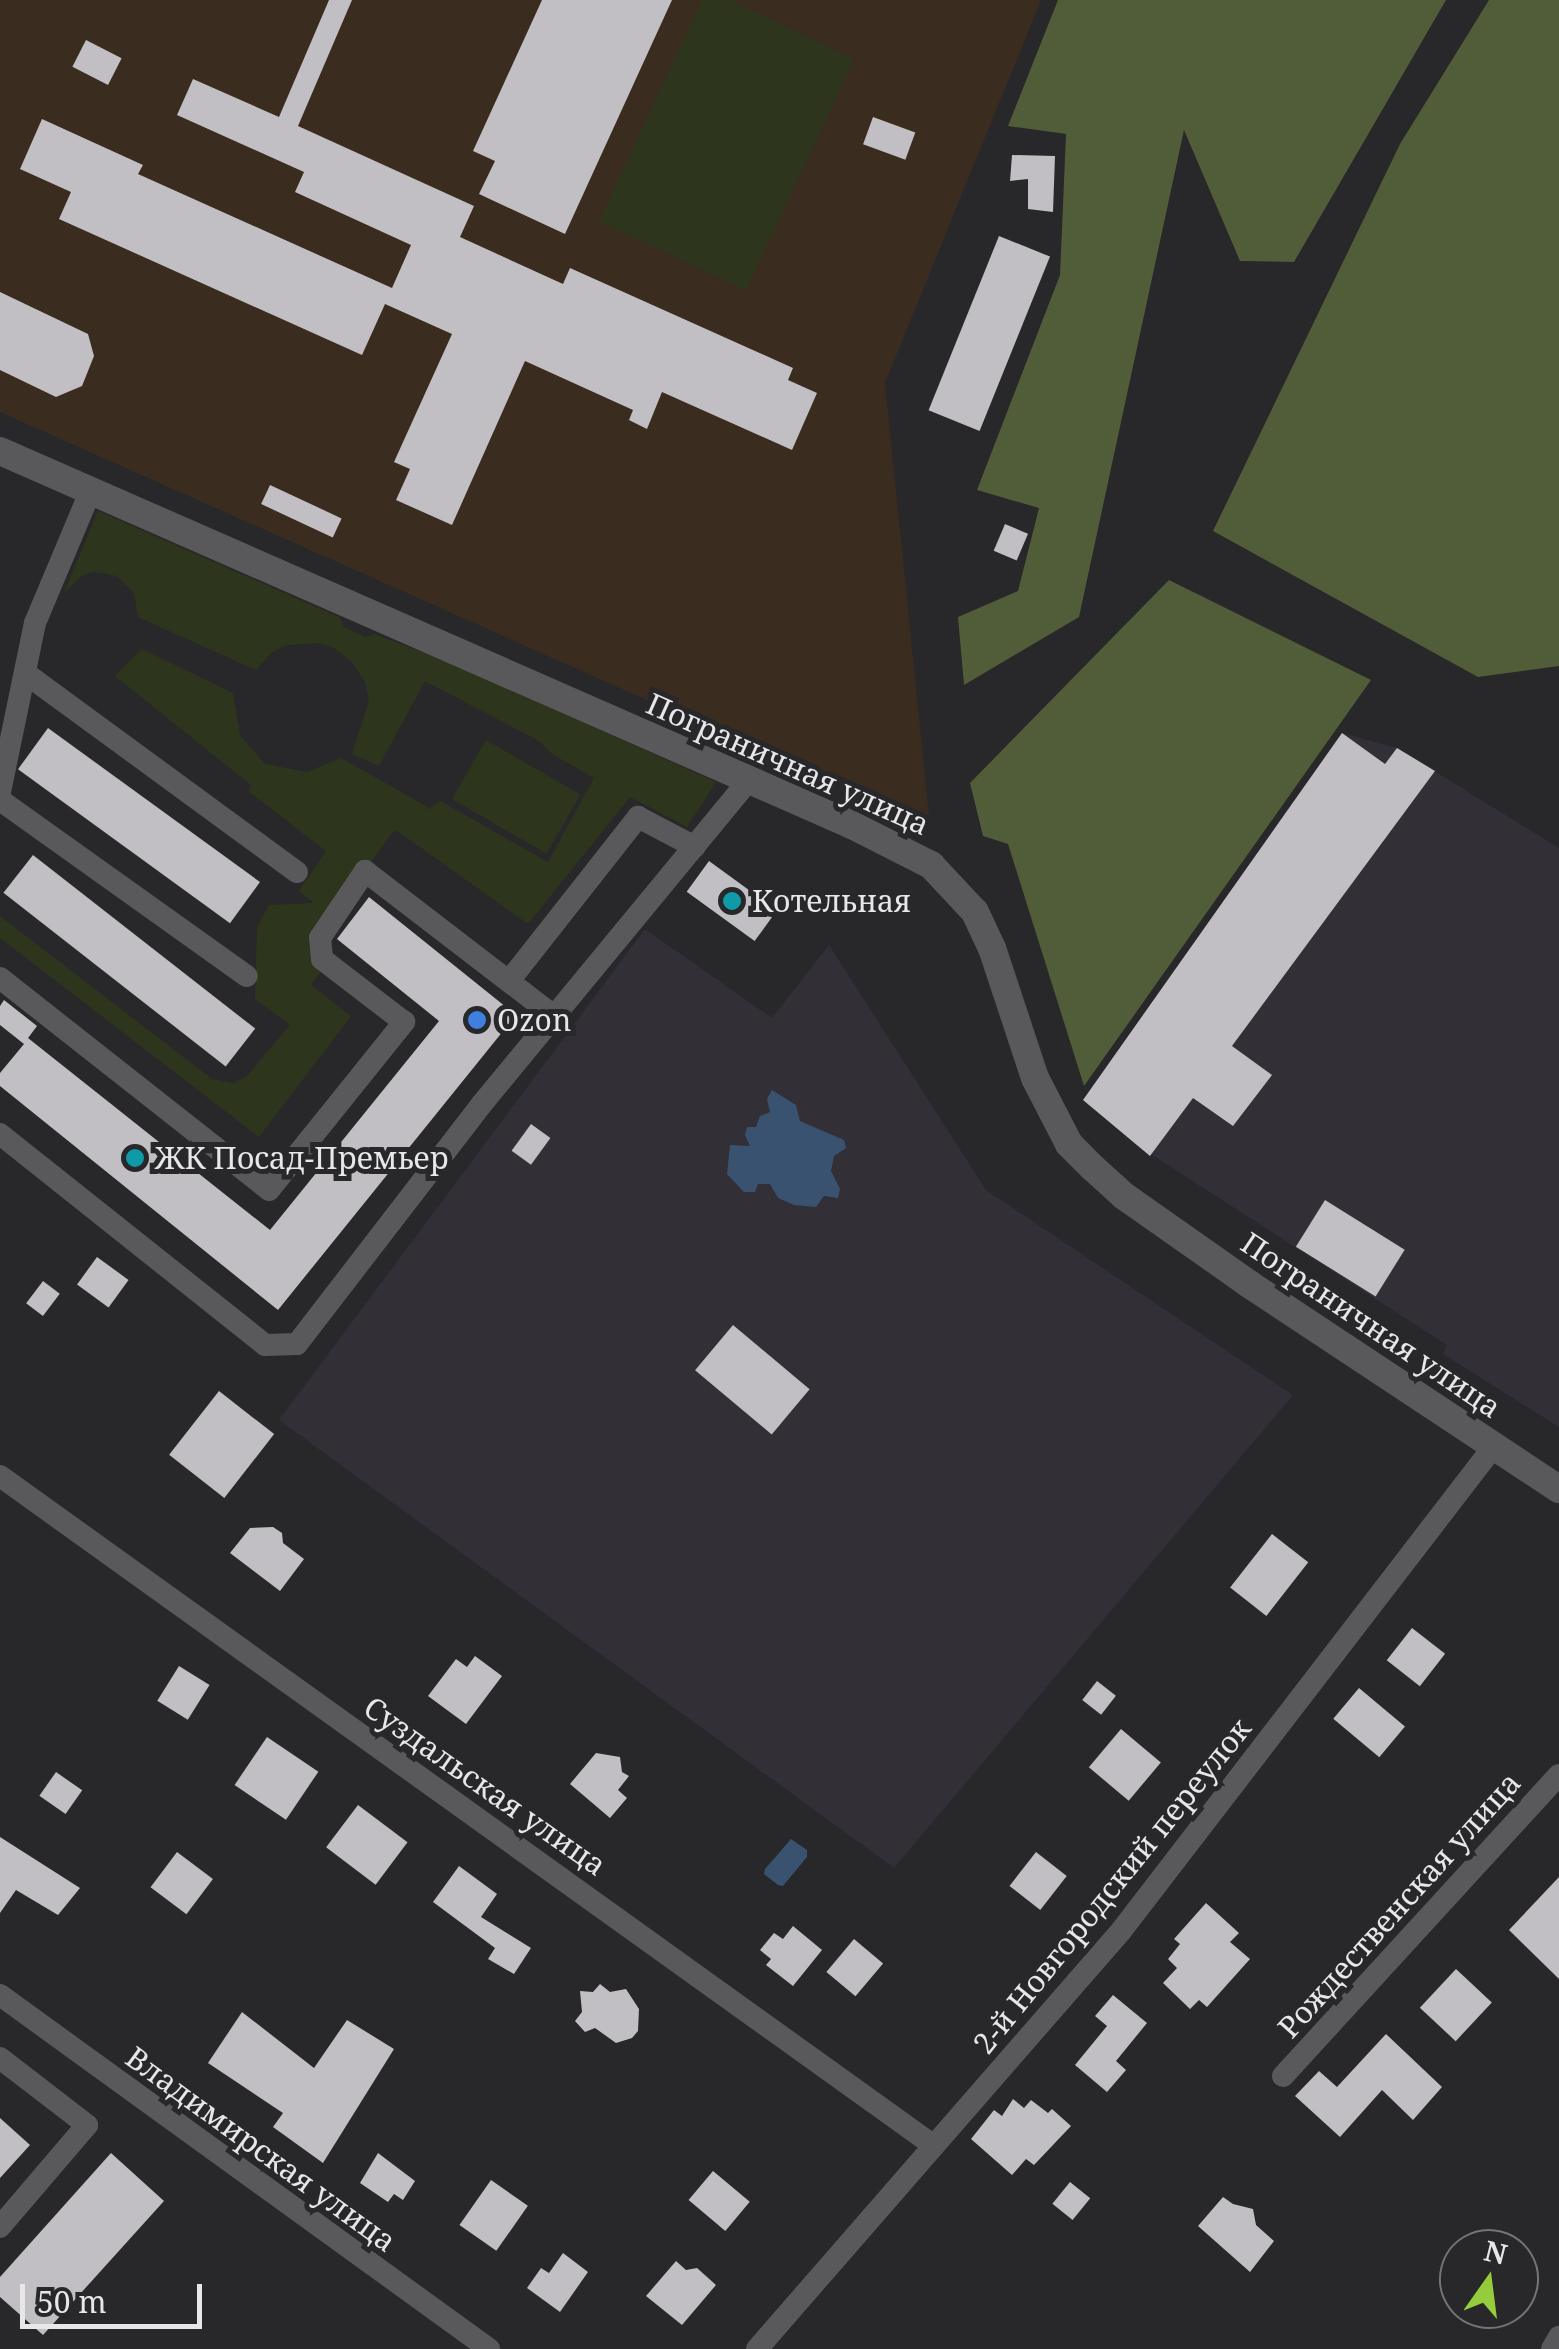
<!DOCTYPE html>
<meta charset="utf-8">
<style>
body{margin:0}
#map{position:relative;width:1559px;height:2349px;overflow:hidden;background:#28272a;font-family:"Noto Serif",serif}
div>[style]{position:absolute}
.built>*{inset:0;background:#332f37}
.education>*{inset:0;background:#3b2c20}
.green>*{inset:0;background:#2d361d;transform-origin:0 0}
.forest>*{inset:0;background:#505d38}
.water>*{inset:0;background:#395270}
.building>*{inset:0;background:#c1bfc3;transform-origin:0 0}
.minor>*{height:22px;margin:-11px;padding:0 11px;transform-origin:11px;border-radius:11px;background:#59585b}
.tertiary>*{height:28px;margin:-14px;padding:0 14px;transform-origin:14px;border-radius:14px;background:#59585b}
.dots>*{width:28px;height:28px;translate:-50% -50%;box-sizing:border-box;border:5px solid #28272a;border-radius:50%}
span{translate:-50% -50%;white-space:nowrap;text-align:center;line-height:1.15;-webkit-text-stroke:10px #28272a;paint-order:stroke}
.street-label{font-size:30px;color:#e7e6e8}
.poi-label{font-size:30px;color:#e7e6e8}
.left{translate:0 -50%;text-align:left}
.north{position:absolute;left:1439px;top:2229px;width:100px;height:100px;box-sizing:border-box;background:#28272a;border:2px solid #747376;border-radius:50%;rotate:14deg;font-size:28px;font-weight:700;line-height:40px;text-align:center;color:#e7e6e8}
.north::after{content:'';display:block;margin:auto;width:35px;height:45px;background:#94cc3c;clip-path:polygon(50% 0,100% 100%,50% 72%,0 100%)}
.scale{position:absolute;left:20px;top:2284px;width:182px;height:45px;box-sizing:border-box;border:5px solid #e7e6e8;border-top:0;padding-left:12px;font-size:30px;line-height:35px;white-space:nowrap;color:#e7e6e8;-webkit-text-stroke:8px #28272a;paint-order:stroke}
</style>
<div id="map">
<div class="built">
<div style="clip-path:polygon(1342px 733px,1397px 748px,1559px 848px,1559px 1427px,1443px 1354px,1447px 1345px,1157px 1158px,1083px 1100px)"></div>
<div style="clip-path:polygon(645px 929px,772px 1018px,829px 945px,986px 1190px,1293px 1395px,894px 1868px,279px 1420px)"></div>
</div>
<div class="education">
<div style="clip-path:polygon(0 0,1041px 0,885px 383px,930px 826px,0 412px)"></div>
</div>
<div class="green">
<div style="clip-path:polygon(702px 0,730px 0,854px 59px,746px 290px,599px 221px)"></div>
<div style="clip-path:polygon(98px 511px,339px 617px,344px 627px,365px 637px,374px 634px,446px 661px,716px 782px,687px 827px,630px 797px,528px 924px,396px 830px,392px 833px,332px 915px,321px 971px,311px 985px,351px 1016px,259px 1137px,0 938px,0 916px,212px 1079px,233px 1083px,246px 1077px,290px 1025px,255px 999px,257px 927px,269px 905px,314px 903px,299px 891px,326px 851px,248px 791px,251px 785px,115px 676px,142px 649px,233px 693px,240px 735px,265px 764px,307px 772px,341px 758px,428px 807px,424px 811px,440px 801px,548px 862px,594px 778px,552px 754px,539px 741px,425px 681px,379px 766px,352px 754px,369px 701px,365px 682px,352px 662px,334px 648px,319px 643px,287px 645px,272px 652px,256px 670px,138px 617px,134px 593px,117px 576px,93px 572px,81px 576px,64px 593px)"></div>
<div style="left:486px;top:740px;width:109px;height:68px;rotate:30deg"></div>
</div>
<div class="forest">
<div style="clip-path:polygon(1058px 0,1446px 0,1294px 262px,1240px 261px,1184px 130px,1079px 617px,964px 685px,958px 617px,1018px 591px,1039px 508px,977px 490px,1060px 275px,1066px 134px,1008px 126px)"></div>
<div style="clip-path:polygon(1489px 0,1559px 0,1559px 666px,1478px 677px,1213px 531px,1400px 144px)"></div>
<div style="clip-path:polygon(1169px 580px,1371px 680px,1084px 1086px,1008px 844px,983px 836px,970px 783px)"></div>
</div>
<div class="water">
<div style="clip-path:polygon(772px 1090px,796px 1105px,800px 1121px,844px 1140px,846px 1148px,834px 1156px,831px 1171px,840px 1189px,838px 1198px,824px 1196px,816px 1207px,794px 1205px,778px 1198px,770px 1184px,758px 1184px,755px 1192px,744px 1192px,727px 1174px,730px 1145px,750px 1146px,745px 1135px,747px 1127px,756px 1127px,760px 1116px,770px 1112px,767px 1099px)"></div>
<div style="clip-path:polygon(791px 1839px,807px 1850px,807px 1857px,783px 1886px,778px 1885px,764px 1874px,765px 1869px)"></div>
</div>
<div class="building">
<div style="clip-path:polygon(329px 0,352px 0,298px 126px,474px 206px,460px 237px,563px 284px,570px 268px,793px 368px,788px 380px,817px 393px,792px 450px,662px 392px,647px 429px,629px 420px,633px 410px,525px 361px,452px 525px,396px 500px,410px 469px,394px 462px,452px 334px,385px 304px,362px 355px,59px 219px,71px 192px,20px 169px,42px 119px,143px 165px,138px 174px,392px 288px,411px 245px,295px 192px,304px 172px,177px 115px,193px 79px,279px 117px)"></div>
<div style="clip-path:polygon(542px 0,672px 0,565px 234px,479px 194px,495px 161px,473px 151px)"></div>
<div style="left:86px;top:40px;width:40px;height:30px;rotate:27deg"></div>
<div style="left:873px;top:117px;width:45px;height:29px;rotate:20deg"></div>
<div style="clip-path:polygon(1012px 155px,1055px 156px,1053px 212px,1028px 209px,1028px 179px,1010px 181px)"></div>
<div style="left:999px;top:236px;width:55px;height:188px;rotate:22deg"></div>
<div style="clip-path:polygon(0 292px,88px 334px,94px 356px,82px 386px,56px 397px,0 370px)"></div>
<div style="left:270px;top:485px;width:79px;height:21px;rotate:25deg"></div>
<div style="left:1005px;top:524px;width:25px;height:29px;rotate:23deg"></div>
<div style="left:48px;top:728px;width:262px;height:51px;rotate:36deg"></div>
<div style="clip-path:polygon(1342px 733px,1385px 764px,1397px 748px,1435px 771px,1232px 1046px,1272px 1075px,1233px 1126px,1193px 1098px,1150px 1156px,1083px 1100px)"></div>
<div style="left:33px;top:855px;width:282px;height:48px;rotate:38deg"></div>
<div style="left:709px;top:861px;width:84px;height:38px;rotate:36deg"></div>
<div style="clip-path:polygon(369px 897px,516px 1015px,278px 1310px,0 1086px,0 1073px,24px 1044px,0 1025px,0 1006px,4px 1000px,37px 1026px,28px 1038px,270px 1230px,439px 1021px,337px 939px)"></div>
<div style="left:531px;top:1124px;width:24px;height:33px;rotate:36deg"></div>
<div style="left:1325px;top:1200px;width:94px;height:55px;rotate:32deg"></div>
<div style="left:97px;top:1257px;width:39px;height:34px;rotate:36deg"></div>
<div style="left:43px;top:1281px;width:21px;height:28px;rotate:37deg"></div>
<div style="left:733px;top:1325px;width:100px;height:59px;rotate:40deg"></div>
<div style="left:219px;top:1391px;width:70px;height:81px;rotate:38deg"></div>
<div style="clip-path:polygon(273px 1527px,282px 1533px,283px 1543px,304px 1559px,280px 1591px,230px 1553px,250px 1528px)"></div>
<div style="left:1272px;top:1534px;width:46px;height:68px;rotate:38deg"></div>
<div style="left:1412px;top:1628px;width:42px;height:41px;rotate:38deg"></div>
<div style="clip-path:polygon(475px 1656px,502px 1676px,466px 1724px,428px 1696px,456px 1659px,467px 1667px)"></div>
<div style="left:179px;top:1666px;width:36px;height:41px;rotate:32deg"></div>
<div style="left:1097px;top:1681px;width:24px;height:24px;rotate:38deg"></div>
<div style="left:1359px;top:1688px;width:60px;height:40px;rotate:40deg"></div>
<div style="left:1121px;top:1729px;width:52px;height:50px;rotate:40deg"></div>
<div style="left:267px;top:1737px;width:62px;height:58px;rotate:34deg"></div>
<div style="clip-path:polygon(596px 1753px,620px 1757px,622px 1772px,629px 1776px,618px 1790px,627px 1798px,610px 1818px,570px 1784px)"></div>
<div style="left:56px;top:1772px;width:32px;height:29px;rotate:35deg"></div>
<div style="left:358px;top:1805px;width:62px;height:53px;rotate:37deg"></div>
<div style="clip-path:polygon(0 1837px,80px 1888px,58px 1915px,16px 1890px,0 1913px)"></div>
<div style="left:177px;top:1852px;width:45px;height:44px;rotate:37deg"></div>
<div style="left:1036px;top:1852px;width:39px;height:43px;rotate:38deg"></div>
<div style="clip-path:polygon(459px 1866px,497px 1894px,481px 1917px,531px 1948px,514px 1974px,488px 1959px,495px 1948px,433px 1902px)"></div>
<div style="clip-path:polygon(1559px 1877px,1559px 1979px,1509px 1930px)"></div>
<div style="clip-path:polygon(1206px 1903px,1239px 1933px,1230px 1942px,1250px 1959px,1207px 2007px,1199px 2000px,1190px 2009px,1163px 1983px,1177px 1968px,1168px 1959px,1180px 1944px,1174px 1939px)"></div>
<div style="clip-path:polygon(793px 1926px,822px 1950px,793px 1986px,766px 1965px,771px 1959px,760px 1950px,774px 1933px,783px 1939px)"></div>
<div style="left:854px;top:1939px;width:38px;height:43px;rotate:40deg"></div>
<div style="left:1456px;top:1969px;width:49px;height:53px;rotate:43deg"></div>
<div style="clip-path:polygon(600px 1984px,610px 1992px,626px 1989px,639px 2009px,638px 2031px,632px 2038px,616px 2043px,595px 2028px,585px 2032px,575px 2021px,582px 2012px,580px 1991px,593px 1992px)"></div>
<div style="clip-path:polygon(1113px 1995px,1147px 2023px,1116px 2061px,1126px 2070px,1107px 2092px,1075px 2065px,1107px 2026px,1095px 2016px)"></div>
<div style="clip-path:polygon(242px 2012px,314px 2068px,347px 2020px,394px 2049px,323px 2163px,273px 2127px,283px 2113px,208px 2063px)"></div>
<div style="clip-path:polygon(1386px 2034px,1442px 2087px,1413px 2120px,1382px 2090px,1340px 2137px,1295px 2096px,1319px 2071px,1337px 2087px)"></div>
<div style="clip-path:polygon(1013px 2099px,1024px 2108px,1031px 2100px,1048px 2113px,1052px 2109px,1071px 2126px,1034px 2165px,1026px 2159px,1012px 2175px,971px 2139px,994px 2110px,1002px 2116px)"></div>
<div style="clip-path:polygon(0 2118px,30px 2145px,0 2178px)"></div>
<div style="clip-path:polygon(111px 2153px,164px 2201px,43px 2335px,0 2297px,0 2277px)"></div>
<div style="clip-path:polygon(378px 2153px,415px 2181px,403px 2200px,394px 2194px,388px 2202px,360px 2183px)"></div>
<div style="left:713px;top:2171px;width:48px;height:38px;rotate:40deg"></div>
<div style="left:491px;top:2180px;width:45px;height:55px;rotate:35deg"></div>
<div style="left:1070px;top:2182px;width:26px;height:28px;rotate:39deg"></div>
<div style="clip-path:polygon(1223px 2197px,1233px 2204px,1253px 2209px,1256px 2225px,1274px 2241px,1250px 2272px,1198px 2226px)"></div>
<div style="clip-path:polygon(563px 2253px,588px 2272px,560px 2312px,527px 2288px,541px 2268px,549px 2273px)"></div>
<div style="clip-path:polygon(676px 2261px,686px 2270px,697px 2268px,716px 2285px,682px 2325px,646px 2296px)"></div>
</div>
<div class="minor">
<div style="left:25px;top:673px;width:337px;rotate:36.2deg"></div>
<div style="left:0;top:792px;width:173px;rotate:-78.3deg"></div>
<div style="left:35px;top:623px;width:142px;rotate:-67.2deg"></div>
<div style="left:0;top:800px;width:303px;rotate:35.5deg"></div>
<div style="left:0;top:978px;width:342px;rotate:38.2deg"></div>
<div style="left:269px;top:1190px;width:216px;rotate:-51.2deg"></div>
<div style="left:404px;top:1022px;width:103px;rotate:-142.5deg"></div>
<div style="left:322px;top:959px;width:21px;rotate:-95deg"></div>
<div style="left:320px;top:938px;width:81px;rotate:-56.1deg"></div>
<div style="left:365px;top:871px;width:238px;rotate:37.5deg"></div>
<div style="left:509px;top:981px;width:209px;rotate:-51.8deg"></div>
<div style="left:638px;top:817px;width:64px;rotate:27.8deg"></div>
<div style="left:0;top:1134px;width:339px;rotate:38.5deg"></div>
<div style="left:265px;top:1345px;width:32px;rotate:-2deg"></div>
<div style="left:297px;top:1344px;width:302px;rotate:-52.4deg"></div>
<div style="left:481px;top:1105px;width:421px;rotate:-50.5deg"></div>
<div style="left:0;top:1476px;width:1149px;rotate:35.65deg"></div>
<div style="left:0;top:1995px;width:604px;rotate:35.9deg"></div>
<div style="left:0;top:2058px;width:110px;rotate:37.6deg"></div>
<div style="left:87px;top:2125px;width:134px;rotate:130.5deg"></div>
<div style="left:1283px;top:2076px;width:408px;rotate:-47.5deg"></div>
<div style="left:757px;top:2349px;width:554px;rotate:-48.95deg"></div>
<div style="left:1121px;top:1931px;width:612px;rotate:-52.44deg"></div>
<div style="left:1552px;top:2349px;width:14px;rotate:-60deg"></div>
</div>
<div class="tertiary">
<div style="left:0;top:451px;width:930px;rotate:23.7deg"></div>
<div style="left:852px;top:825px;width:89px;rotate:26.9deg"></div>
<div style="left:931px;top:865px;width:64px;rotate:46.9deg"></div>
<div style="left:975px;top:912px;width:40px;rotate:65deg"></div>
<div style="left:992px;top:948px;width:137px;rotate:71.7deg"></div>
<div style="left:1035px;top:1078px;width:74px;rotate:62.7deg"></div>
<div style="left:1069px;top:1144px;width:33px;rotate:45deg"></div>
<div style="left:1092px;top:1167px;width:43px;rotate:42.2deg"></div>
<div style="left:1124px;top:1196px;width:153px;rotate:35.1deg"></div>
<div style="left:1249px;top:1284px;width:372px;rotate:33.5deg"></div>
</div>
<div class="dots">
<div style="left:732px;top:901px;background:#0f9aa8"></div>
<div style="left:477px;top:1020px;background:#3f7fe0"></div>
<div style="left:135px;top:1158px;background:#0f9aa8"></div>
</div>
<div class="street-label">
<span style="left:788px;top:764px;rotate:24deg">Пограничная улица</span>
<span style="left:1371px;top:1325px;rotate:34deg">Пограничная улица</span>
<span style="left:485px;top:1786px;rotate:35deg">Суздальская улица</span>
<span style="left:1112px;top:1886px;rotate:-51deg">2-й Новгородский переулок</span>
<span style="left:1399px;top:1905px;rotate:-48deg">Рождественская улица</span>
<span style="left:261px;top:2149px;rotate:36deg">Владимирская улица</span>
</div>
<div class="poi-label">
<span class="left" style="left:752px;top:901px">Котельная</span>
<span class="left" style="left:497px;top:1020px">Ozon</span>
<span class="left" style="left:155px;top:1158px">ЖК Посад-Премьер</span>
</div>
<div class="north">N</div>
<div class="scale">50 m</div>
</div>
